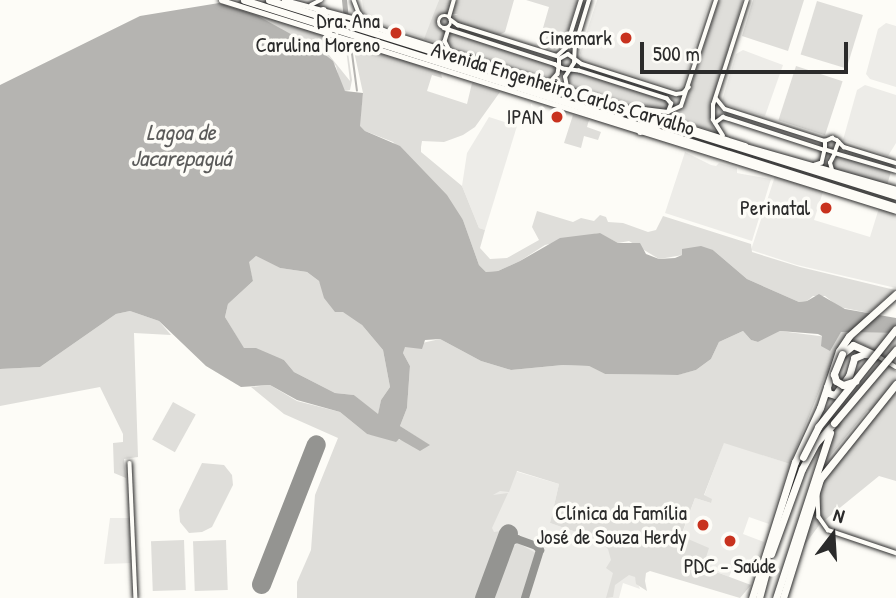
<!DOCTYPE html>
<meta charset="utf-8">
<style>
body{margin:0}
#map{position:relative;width:896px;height:598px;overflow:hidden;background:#fdfcf7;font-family:"Patrick Hand",sans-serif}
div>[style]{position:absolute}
.built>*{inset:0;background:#edece8}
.green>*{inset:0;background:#dfdeda;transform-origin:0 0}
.water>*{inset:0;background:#b5b4b1}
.stream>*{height:2px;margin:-1px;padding:0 1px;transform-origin:1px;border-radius:1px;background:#b5b4b1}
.river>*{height:5px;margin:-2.5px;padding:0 2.5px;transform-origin:2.5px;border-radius:2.5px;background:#b5b4b1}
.taxiway>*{height:8px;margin:-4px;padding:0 4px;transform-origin:4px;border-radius:4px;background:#949491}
.runway>*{height:19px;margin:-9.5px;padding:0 9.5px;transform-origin:9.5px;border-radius:9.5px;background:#949491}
.roads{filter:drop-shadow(0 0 2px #2b2b2b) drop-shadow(0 0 2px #2b2b2b)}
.minor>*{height:3.5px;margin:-1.75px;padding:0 1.75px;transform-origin:1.75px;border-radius:1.75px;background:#fdfcf7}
.minor>.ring{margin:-1.75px;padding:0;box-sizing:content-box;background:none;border:3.5px solid #fdfcf7;border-radius:50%}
.major>*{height:5px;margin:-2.5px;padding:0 2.5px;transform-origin:2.5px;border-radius:2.5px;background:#fdfcf7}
.highway>*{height:7px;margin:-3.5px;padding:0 3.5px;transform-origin:3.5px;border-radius:3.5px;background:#fdfcf7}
.bridges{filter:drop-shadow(0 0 2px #2b2b2b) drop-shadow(0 0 2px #2b2b2b)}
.highway-bridge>*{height:7px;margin:-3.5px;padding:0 3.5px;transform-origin:3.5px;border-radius:3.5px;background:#fdfcf7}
.dots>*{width:19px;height:19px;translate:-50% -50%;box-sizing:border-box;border:4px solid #fdfcf7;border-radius:50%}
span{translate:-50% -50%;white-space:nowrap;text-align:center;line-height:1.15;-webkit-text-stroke:7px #fdfcf7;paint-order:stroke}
.poi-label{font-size:21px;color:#2b2b2b}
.right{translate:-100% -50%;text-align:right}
.street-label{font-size:21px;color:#2b2b2b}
.water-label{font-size:23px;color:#5b5b5a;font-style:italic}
.north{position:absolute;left:798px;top:500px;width:70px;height:70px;-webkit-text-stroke:5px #fdfcf7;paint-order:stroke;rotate:17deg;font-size:19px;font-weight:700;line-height:28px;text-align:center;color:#2b2b2b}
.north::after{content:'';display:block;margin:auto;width:24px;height:32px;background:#2b2b2b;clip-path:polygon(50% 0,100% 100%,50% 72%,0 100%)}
.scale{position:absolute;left:640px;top:42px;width:208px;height:32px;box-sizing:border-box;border:4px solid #2b2b2b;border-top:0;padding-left:9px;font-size:21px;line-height:24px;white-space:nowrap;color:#2b2b2b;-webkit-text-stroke:5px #fdfcf7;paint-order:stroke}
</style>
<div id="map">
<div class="built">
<div style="clip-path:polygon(362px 0,439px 0,428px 35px,424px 38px,370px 21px,364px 14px)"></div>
<div style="clip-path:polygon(597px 0,710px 0,682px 87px,675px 89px,581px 58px,580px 53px)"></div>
<div style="clip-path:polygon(886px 23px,896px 26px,896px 87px,870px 79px,866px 74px,878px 29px)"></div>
<div style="clip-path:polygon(743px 50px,783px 65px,765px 116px,727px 105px,722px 101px,736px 54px)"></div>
<div style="clip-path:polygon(865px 85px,896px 95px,896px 143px,888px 156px,843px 140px,857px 90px)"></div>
<div style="clip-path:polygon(489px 117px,517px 126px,485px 230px,479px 228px,462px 186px,467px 153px)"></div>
<div style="clip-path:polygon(685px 152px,711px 165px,716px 166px,719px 163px,737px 168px,737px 173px,742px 174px,771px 179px,752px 241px,665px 213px)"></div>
<div style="clip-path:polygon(775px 176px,823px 192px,814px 220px,870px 237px,879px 208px,896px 213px,896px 288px,797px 265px,751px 250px)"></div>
<div style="clip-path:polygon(724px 442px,790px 464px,769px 524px,749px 517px,743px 534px,764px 542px,755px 566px,736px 560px,729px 577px,703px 566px,681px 537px,695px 498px,711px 503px,704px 496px)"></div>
<div style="clip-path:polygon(511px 470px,559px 484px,550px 523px,606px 542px,635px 577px,640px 589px,623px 583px,619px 598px,448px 598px,492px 483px)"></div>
<div style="clip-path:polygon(110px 518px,132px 518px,134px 563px,104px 564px)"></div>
</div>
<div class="green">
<div style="clip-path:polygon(439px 0,452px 0,447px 15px,437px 20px,438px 26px,446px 31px,443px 44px,424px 39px)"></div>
<div style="clip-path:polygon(457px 0,514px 0,505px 32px,497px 36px,457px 23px,453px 16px,458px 14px,452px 14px)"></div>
<div style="clip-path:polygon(526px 0,578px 0,566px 37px,562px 39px,566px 42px,564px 46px,560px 45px,555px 50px,543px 47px,547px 35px,552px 37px,547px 34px,548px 29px,543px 28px,549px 7px)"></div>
<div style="clip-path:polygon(719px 0,743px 0,710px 109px,710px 120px,715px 132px,663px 115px,676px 111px,686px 101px)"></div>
<div style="clip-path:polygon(753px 0,804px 0,788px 51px,742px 36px)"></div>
<div style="left:817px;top:1px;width:48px;height:56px;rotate:17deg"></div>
<div style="clip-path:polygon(evenodd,231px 6px,346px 39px,352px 80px,350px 90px,345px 91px,341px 86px,336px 66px,318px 49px,231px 6px,324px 34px,345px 41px,350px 81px,325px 50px,324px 34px)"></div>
<div style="clip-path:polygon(456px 34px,553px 64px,556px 75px,550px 81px,457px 52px,447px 42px,449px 36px)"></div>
<div style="clip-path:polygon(352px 42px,441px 73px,442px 78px,432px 75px,427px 91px,467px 104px,472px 83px,500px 92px,475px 127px,463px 135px,444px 142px,422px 141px,421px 147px,421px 152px,462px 186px,479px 228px,485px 230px,480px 248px,490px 259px,507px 258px,539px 240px,532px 227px,537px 211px,573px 222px,581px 218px,594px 221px,600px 215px,606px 217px,608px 222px,623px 223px,648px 232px,656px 230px,663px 216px,751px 244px,752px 252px,800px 267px,895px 290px,869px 313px,839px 307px,825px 296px,813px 296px,807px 301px,799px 302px,747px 279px,713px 250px,659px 259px,629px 241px,618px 243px,599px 233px,545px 245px,520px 261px,498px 271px,486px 272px,479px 265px,463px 220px,393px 142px,365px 131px,359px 126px,363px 93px)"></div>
<div style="left:796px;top:66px;width:49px;height:57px;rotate:18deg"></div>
<div style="clip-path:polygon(573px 71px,666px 100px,669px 108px,654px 110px,567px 84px,567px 74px)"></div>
<div style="clip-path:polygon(573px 115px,589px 120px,587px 127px,601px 132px,598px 140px,584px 136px,581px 148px,564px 143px)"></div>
<div style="clip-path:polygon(839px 156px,891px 172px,887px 185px,834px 169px,832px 162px)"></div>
<div style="clip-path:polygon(256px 256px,280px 268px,307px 272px,319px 281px,324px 292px,362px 325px,383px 350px,390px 387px,381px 400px,378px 415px,354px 395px,335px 393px,294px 372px,284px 360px,244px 349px,225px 317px,228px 304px,253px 281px,248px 262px)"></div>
<div style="clip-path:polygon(130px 311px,159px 321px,171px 335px,134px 333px,138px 457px,124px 459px,126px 478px,114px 473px,113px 443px,123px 442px,123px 434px,100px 387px,0 406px,0 369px,40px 367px,116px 314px)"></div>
<div style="clip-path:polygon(743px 331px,751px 340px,758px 342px,780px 331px,835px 338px,840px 332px,896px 333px,896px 362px,860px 343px,851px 342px,836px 349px,790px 464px,724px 443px,704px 495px,712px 499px,711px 503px,695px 498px,681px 536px,709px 548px,703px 567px,751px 585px,740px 598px,650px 571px,646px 573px,645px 581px,647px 591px,636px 584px,635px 577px,629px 575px,615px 585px,613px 597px,606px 598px,613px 573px,606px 568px,611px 560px,608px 549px,602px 544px,605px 542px,550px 523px,559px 484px,517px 471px,509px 492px,500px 491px,493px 495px,508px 493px,492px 528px,494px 532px,501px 531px,476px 598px,297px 598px,297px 582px,311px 550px,315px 495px,338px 438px,284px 414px,251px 387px,270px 385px,297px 401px,340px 412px,367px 434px,429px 445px,400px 426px,407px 408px,410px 366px,403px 353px,404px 347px,440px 339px,481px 361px,511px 370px,563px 365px,589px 366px,605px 374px,677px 375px,696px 370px,711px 359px,719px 342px)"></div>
<div style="clip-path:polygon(878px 362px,896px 371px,896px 481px,879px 476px,820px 524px,801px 550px,822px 483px,876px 416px,868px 410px,820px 468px,833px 418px)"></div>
<div style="left:173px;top:402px;width:26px;height:43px;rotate:29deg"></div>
<div style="clip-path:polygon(202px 463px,224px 465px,232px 475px,233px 485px,212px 527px,202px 532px,189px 533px,180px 522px,179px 510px)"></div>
<div style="left:184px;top:540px;width:50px;height:33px;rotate:88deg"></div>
<div style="left:226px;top:540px;width:50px;height:33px;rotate:88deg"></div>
<div style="clip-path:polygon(518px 543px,536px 553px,521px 598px,492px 598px,510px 549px)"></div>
</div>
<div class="water">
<div style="clip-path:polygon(evenodd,219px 3px,258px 16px,318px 49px,333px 61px,345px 91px,363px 93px,360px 126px,365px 131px,400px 146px,447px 195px,463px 220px,479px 265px,486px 272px,498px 271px,520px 261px,560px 238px,600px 233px,618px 243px,640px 243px,646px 254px,659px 259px,675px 258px,682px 255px,682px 249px,701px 246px,713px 250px,747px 279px,799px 302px,807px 301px,819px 294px,845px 309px,896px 318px,896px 333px,841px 332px,830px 351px,821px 346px,822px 336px,818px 334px,780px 331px,758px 342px,751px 340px,743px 331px,719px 342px,711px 359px,696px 370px,678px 375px,605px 374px,589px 366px,563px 365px,511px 370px,481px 361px,440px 339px,425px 340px,422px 349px,405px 347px,403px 353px,410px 366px,407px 408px,400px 426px,430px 445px,420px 451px,399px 439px,396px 442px,367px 434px,340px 412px,297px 400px,270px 385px,241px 387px,206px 366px,159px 321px,130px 311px,116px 314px,40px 367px,0 369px,0 85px,140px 16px,219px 3px,256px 256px,280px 268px,307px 272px,319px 281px,324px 298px,335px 312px,343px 312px,362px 325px,383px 350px,390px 387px,381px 400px,378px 414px,354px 395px,335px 393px,294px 372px,284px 360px,256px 348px,244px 348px,225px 317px,228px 304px,253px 281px,249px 262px,256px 256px)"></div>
</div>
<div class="stream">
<div style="left:351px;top:46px;width:45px;rotate:82.4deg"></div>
</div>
<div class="river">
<div style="left:344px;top:0;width:18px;rotate:84deg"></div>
</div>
<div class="taxiway">
<div style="left:505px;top:543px;width:13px;rotate:-18deg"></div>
<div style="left:517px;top:539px;width:20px;rotate:20deg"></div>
<div style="left:536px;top:546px;width:6px;rotate:45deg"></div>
<div style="left:540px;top:550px;width:50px;rotate:107.4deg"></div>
</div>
<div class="runway">
<div style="left:261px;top:584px;width:150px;rotate:-68.6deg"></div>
<div style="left:484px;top:598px;width:69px;rotate:-69.7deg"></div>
</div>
<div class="roads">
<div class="minor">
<div style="left:354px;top:0;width:14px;rotate:69deg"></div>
<div style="left:359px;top:13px;width:12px;rotate:48deg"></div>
<div style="left:311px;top:5px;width:11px;rotate:-27deg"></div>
<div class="ring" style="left:439px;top:16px;width:8.5px;height:8.5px"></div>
<div style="left:449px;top:17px;width:18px;rotate:-74deg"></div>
<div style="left:451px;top:20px;width:9px;rotate:36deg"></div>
<div style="left:458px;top:25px;width:104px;rotate:17.4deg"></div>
<div style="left:557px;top:56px;width:12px;rotate:-42deg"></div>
<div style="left:566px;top:48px;width:50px;rotate:-72.6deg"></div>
<div style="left:444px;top:28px;width:117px;rotate:18deg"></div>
<div style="left:555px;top:64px;width:5px;rotate:37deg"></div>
<div style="left:559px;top:67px;width:7px;rotate:98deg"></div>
<div style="left:558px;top:74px;width:12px;rotate:132deg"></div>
<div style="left:449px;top:29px;width:13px;rotate:108deg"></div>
<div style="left:445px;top:41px;width:11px;rotate:63deg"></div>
<div style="left:567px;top:87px;width:10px;rotate:-101deg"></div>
<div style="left:565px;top:77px;width:17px;rotate:-57deg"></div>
<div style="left:574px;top:63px;width:17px;rotate:-87deg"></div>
<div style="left:575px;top:46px;width:48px;rotate:-73.1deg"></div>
<div style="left:716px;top:98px;width:14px;rotate:51deg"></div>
<div style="left:725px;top:109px;width:105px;rotate:17.7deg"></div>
<div style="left:636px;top:108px;width:32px;rotate:7deg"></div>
<div style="left:668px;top:112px;width:14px;rotate:-25deg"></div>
<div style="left:681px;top:106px;width:112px;rotate:-71.7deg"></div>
<div style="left:668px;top:112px;width:9px;rotate:-69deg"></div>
<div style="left:671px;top:104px;width:6px;rotate:-129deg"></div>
<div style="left:667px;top:99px;width:92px;rotate:-162.3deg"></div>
<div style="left:579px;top:71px;width:16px;rotate:-173deg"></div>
<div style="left:563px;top:69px;width:4px;rotate:-153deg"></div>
<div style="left:559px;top:67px;width:8px;rotate:-90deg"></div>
<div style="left:559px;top:59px;width:10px;rotate:-29deg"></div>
<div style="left:568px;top:54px;width:17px;rotate:36deg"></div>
<div style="left:582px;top:64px;width:99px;rotate:17.7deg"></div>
<div style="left:676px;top:94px;width:7px;rotate:-8deg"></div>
<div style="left:683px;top:93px;width:8px;rotate:-45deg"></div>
<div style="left:715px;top:123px;width:10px;rotate:-37deg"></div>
<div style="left:723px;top:117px;width:107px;rotate:17.9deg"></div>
<div style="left:825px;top:150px;width:13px;rotate:103deg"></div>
<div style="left:822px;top:163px;width:7px;rotate:164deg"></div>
<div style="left:723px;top:136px;width:19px;rotate:-122deg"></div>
<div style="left:713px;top:120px;width:15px;rotate:-90deg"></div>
<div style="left:713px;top:105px;width:110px;rotate:-72.1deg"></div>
<div style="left:839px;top:142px;width:12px;rotate:110deg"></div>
<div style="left:835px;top:153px;width:10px;rotate:-163deg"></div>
<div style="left:825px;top:150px;width:9px;rotate:-90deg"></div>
<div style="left:825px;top:141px;width:8px;rotate:-23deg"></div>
<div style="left:832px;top:138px;width:5px;rotate:22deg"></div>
<div style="left:837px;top:140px;width:10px;rotate:45deg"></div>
<div style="left:844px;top:147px;width:54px;rotate:17.1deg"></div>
<div style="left:832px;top:170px;width:7px;rotate:-106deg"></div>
<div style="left:830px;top:163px;width:11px;rotate:-63deg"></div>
<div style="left:835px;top:153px;width:64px;rotate:16.4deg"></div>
<div style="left:876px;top:355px;width:23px;rotate:31deg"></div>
<div style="left:130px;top:463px;width:135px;rotate:87.5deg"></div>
<div style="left:818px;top:494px;width:23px;rotate:88deg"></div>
<div style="left:819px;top:517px;width:16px;rotate:55deg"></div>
<div style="left:828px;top:530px;width:72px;rotate:18.7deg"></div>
</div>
<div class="major">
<div style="left:221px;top:0;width:707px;rotate:17.36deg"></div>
<div style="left:284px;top:0;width:70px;rotate:14.8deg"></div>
<div style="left:352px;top:18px;width:47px;rotate:21.1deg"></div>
<div style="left:396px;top:35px;width:366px;rotate:17.5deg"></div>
</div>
<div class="highway">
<div style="left:244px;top:0;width:684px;rotate:17.61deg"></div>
<div style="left:269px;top:0;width:657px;rotate:17.36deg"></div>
<div style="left:323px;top:10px;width:23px;rotate:77deg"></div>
<div style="left:640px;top:131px;width:14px;rotate:-17deg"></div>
<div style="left:653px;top:127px;width:8px;rotate:-76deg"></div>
<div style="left:655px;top:119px;width:6px;rotate:-141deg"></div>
<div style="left:742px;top:146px;width:160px;rotate:15.9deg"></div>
<div style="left:842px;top:354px;width:14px;rotate:-39deg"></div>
<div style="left:853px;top:345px;width:20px;rotate:24deg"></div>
<div style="left:827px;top:387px;width:6px;rotate:81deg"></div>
<div style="left:828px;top:393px;width:7px;rotate:16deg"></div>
<div style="left:835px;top:395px;width:24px;rotate:-54deg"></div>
<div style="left:849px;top:376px;width:19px;rotate:-74deg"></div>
<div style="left:854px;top:358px;width:11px;rotate:-22deg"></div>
<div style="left:864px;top:354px;width:12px;rotate:5deg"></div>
<div style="left:771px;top:554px;width:90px;rotate:-70deg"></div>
<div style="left:802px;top:469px;width:30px;rotate:-62deg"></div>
<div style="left:816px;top:443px;width:27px;rotate:-48deg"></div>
<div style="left:752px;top:598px;width:143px;rotate:-72.5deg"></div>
<div style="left:795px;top:462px;width:60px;rotate:-65.2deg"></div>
<div style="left:820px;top:408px;width:60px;rotate:-71.6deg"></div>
<div style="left:839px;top:351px;width:18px;rotate:-56deg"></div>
<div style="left:849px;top:336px;width:63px;rotate:-41.8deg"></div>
<div style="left:759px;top:598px;width:27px;rotate:-75deg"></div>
<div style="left:776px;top:598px;width:174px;rotate:-71.9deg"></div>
<div style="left:783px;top:598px;width:125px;rotate:-72.7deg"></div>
<div style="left:820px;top:479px;width:122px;rotate:-51.3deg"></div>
</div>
</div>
<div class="bridges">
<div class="highway-bridge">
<div style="left:842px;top:354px;width:22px;rotate:112deg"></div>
<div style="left:834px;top:374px;width:7px;rotate:74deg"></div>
<div style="left:836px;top:381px;width:8px;rotate:30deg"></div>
<div style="left:843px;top:385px;width:13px;rotate:-18deg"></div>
<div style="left:834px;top:423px;width:96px;rotate:-49.7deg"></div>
<div style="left:803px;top:457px;width:34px;rotate:-63deg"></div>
<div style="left:818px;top:427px;width:125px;rotate:-51.5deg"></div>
</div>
</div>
<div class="dots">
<div style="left:396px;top:33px;background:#c8321e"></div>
<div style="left:626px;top:38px;background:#c8321e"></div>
<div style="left:557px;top:117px;background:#c8321e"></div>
<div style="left:826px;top:208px;background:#c8321e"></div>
<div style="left:703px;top:525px;background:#c8321e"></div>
<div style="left:730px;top:541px;background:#c8321e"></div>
</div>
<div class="poi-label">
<span class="right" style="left:380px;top:33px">Dra. Ana<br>Carulina Moreno</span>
<span class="right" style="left:612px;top:38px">Cinemark</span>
<span class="right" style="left:543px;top:117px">IPAN</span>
<span class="right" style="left:810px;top:208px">Perinatal</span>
<span class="right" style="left:687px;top:525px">Clínica da Família<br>José de Souza Herdy</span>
<span style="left:730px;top:566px">PDC - Saúde</span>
</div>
<div class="street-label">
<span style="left:563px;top:89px;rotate:17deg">Avenida Engenheiro Carlos Carvalho</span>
</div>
<div class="water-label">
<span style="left:181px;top:145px">Lagoa de<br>Jacarepaguá</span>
</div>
<div class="north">N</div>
<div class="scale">500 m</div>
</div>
